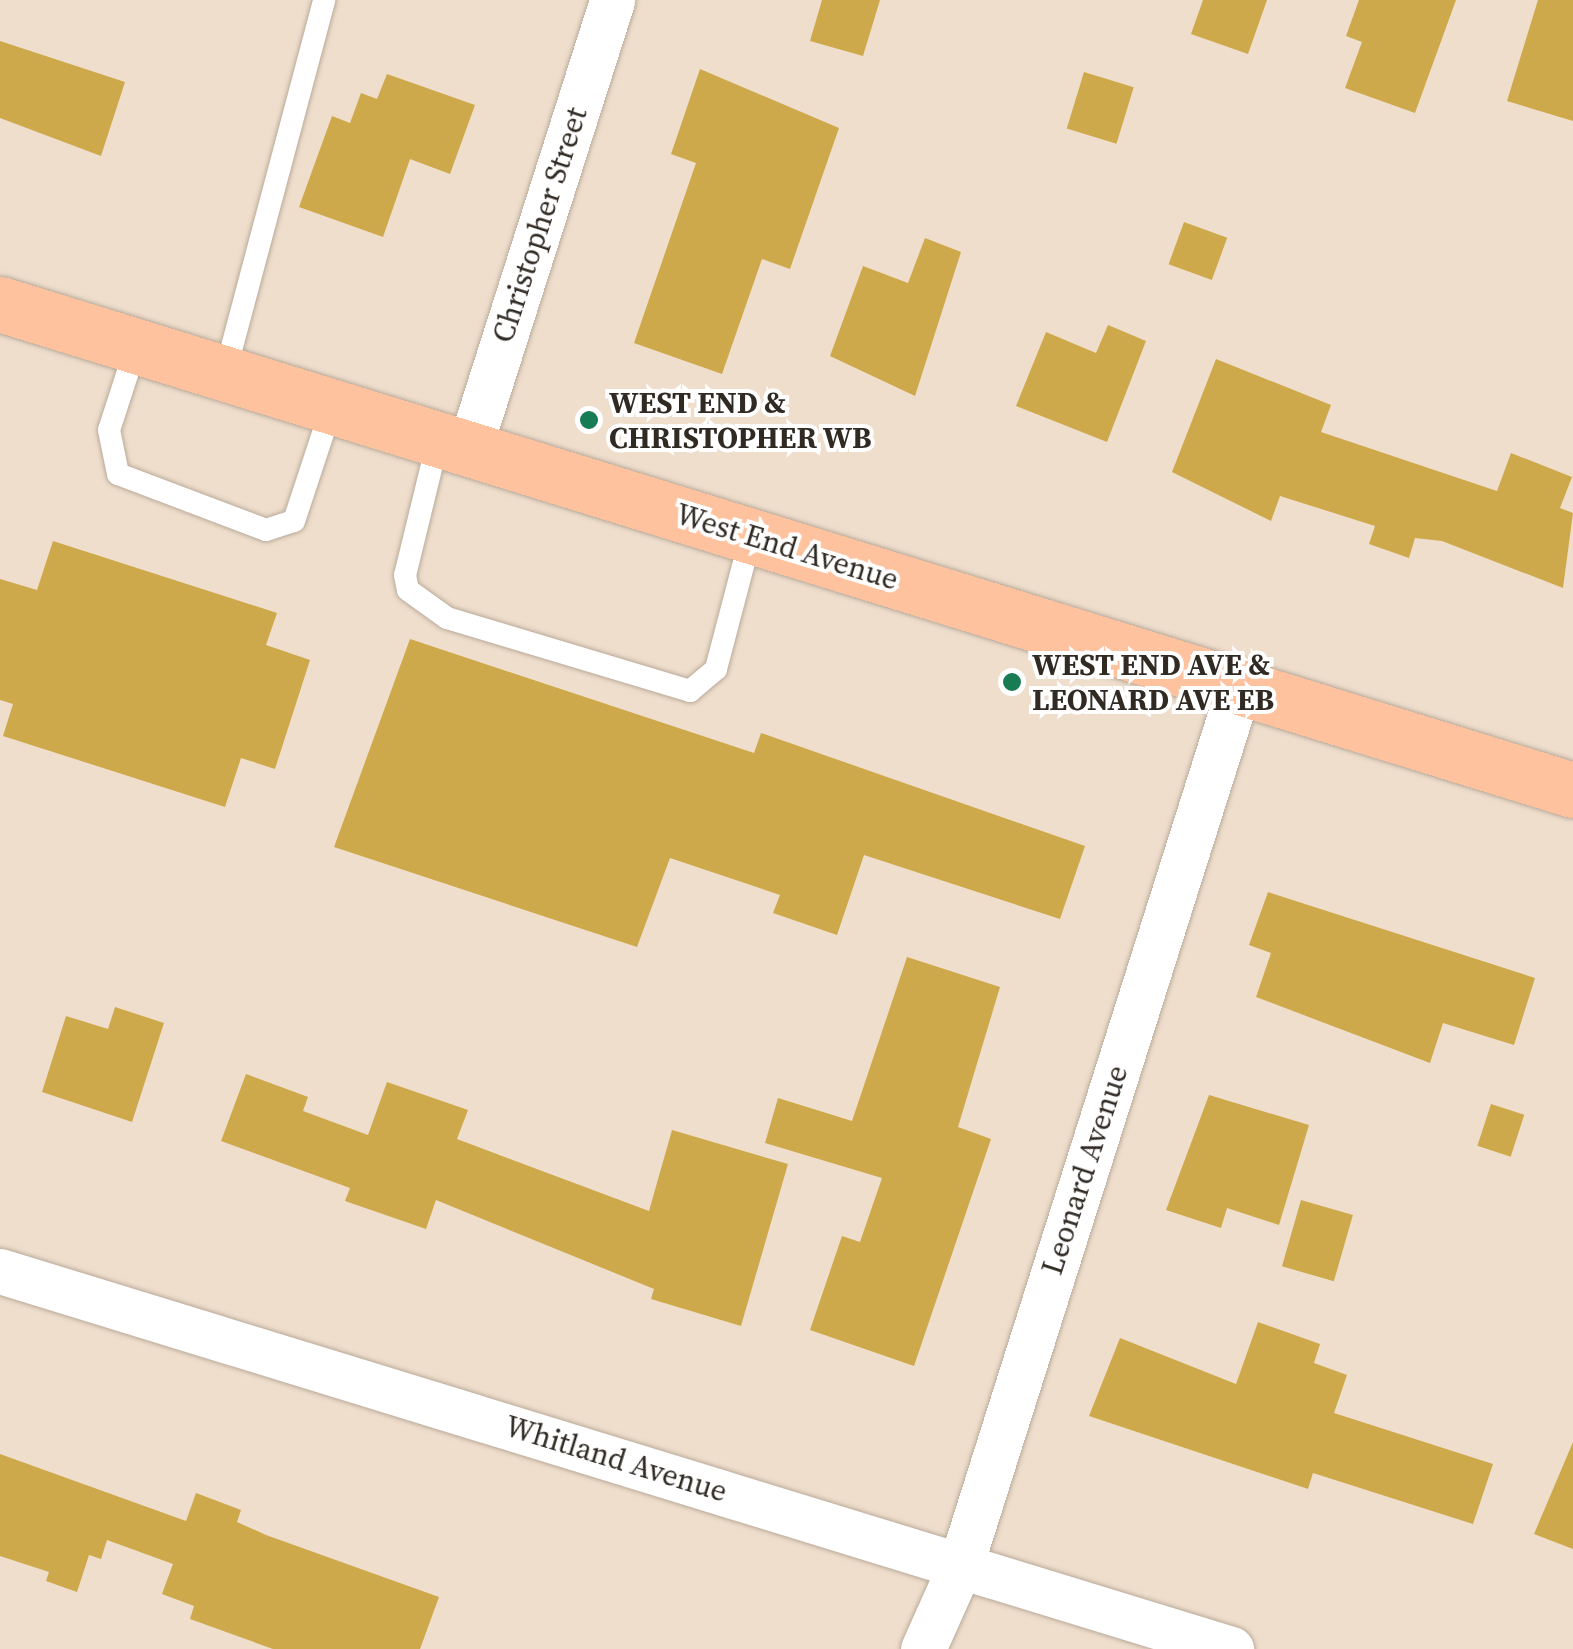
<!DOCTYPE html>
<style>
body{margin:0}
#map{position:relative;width:1573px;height:1649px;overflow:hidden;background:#efdecc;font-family:"Source Serif 4",serif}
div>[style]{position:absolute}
.building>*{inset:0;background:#cea94b;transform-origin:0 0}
.roads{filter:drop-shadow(0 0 2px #baaa9a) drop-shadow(0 0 2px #baaa9a)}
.service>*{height:22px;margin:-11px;padding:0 11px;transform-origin:11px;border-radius:11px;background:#fff}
.minor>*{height:45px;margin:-22.5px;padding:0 22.5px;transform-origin:22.5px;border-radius:22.5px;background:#fff}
.primary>*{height:55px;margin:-27.5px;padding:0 27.5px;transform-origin:27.5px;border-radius:27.5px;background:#fec29e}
.dots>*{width:28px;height:28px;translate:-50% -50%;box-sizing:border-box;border:5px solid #fff;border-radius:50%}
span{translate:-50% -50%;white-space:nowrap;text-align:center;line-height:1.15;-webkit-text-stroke:8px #fff;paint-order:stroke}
.street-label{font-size:30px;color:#302a23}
.poi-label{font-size:30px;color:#302a23;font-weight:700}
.left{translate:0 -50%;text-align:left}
</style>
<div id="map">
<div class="building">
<div style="clip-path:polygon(822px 0,880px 0,863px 56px,810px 41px)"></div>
<div style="clip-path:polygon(1203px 0,1267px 0,1248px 54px,1191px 34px)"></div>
<div style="clip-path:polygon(1359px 0,1456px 0,1415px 113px,1345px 88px,1362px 42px,1346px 36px)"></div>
<div style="clip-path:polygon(1538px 0,1573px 0,1573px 121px,1507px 101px)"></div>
<div style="clip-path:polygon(0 41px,125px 82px,101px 156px,0 118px)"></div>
<div style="clip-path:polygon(700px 69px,839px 128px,790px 269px,762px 259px,722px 374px,634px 343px,696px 163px,671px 154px)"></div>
<div style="left:1084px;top:72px;width:52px;height:59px;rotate:17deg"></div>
<div style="clip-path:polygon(387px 74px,475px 105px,450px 174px,410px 159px,383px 237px,299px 207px,332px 116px,350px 123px,361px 93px,377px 99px)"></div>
<div style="left:1184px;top:222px;width:46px;height:45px;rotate:20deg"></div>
<div style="clip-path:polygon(925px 238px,961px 252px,915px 396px,830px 356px,863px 266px,908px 283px)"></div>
<div style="clip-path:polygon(1108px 325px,1146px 341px,1107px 442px,1016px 406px,1046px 332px,1096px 353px)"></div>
<div style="clip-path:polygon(1216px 359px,1331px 405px,1321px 432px,1497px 491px,1511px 453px,1572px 477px,1560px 508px,1573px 513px,1563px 588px,1442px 541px,1415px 538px,1409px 558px,1369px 544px,1375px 526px,1280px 496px,1271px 521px,1172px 472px)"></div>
<div style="clip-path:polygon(53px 541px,277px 613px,266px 645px,310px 660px,275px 769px,241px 758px,225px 807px,3px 736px,13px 704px,0 700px,0 579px,37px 590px)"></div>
<div style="clip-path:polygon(410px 639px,754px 753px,761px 733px,1085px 846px,1060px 919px,864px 855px,837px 935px,773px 913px,780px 895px,670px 858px,637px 947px,334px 847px)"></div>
<div style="clip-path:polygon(1268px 892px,1535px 978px,1514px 1045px,1443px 1023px,1430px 1063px,1256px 997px,1271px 953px,1249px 945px)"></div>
<div style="clip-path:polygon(907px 957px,1000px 987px,958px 1127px,991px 1139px,914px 1366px,810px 1330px,842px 1236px,860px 1242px,882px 1178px,765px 1143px,778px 1098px,852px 1121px)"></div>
<div style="clip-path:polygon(115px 1007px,164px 1023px,132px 1122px,42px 1092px,66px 1016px,108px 1029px)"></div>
<div style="clip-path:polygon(246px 1074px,308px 1097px,303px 1111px,368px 1135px,387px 1082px,468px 1110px,457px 1139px,649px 1211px,672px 1130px,788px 1164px,741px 1326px,651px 1299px,654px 1289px,436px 1200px,426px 1229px,345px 1201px,350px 1188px,221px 1141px)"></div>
<div style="clip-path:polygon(1209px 1095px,1309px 1125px,1279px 1225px,1227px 1208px,1221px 1228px,1166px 1210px)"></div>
<div style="left:1491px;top:1104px;width:35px;height:44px;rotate:18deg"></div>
<div style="left:1301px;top:1200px;width:54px;height:69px;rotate:16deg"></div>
<div style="clip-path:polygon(1258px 1322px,1320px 1344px,1314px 1363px,1347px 1375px,1334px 1413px,1493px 1464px,1473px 1524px,1313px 1473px,1308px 1489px,1089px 1416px,1120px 1338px,1236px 1384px)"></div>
<div style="clip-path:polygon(1573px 1442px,1573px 1549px,1534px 1534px)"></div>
<div style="clip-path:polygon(0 1454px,186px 1521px,196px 1493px,241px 1510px,237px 1522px,266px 1535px,439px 1597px,420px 1649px,273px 1649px,190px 1619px,194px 1606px,162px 1594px,173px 1564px,107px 1540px,101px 1559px,89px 1555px,77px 1592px,46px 1581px,49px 1572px,0 1556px)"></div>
</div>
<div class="roads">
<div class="service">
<div style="left:136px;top:347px;width:87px;rotate:108deg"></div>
<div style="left:109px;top:430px;width:45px;rotate:78.4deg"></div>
<div style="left:118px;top:474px;width:158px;rotate:20.7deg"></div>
<div style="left:266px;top:530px;width:29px;rotate:-18deg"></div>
<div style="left:294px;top:521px;width:121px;rotate:-71.7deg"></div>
<div style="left:225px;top:373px;width:386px;rotate:-75.1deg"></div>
<div style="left:438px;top:440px;width:139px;rotate:103.7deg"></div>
<div style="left:405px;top:575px;width:15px;rotate:79deg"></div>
<div style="left:408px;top:590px;width:48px;rotate:35.7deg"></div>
<div style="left:447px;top:618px;width:254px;rotate:16.7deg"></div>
<div style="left:690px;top:691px;width:34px;rotate:-40deg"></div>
<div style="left:716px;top:669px;width:138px;rotate:-75.3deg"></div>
</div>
<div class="minor">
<div style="left:469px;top:449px;width:471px;rotate:-72.3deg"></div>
<div style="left:0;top:1271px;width:1288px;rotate:17.07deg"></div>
<div style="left:923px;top:1649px;width:93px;rotate:-65.9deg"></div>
<div style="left:961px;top:1564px;width:920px;rotate:-72.41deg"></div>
</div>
<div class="primary">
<div style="left:0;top:304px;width:1646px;rotate:17.17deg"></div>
</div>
</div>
<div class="dots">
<div style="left:589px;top:420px;background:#177c54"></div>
<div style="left:1012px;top:682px;background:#177c54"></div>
</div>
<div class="street-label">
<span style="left:540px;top:225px;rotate:-72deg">Christopher Street</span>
<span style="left:787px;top:547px;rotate:17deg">West End Avenue</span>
<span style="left:1085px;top:1170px;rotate:-72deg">Leonard Avenue</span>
<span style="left:616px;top:1459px;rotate:17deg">Whitland Avenue</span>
</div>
<div class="poi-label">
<span class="left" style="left:609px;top:420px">WEST END &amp;<br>CHRISTOPHER WB</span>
<span class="left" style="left:1032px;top:682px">WEST END AVE &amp;<br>LEONARD AVE EB</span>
</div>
</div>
